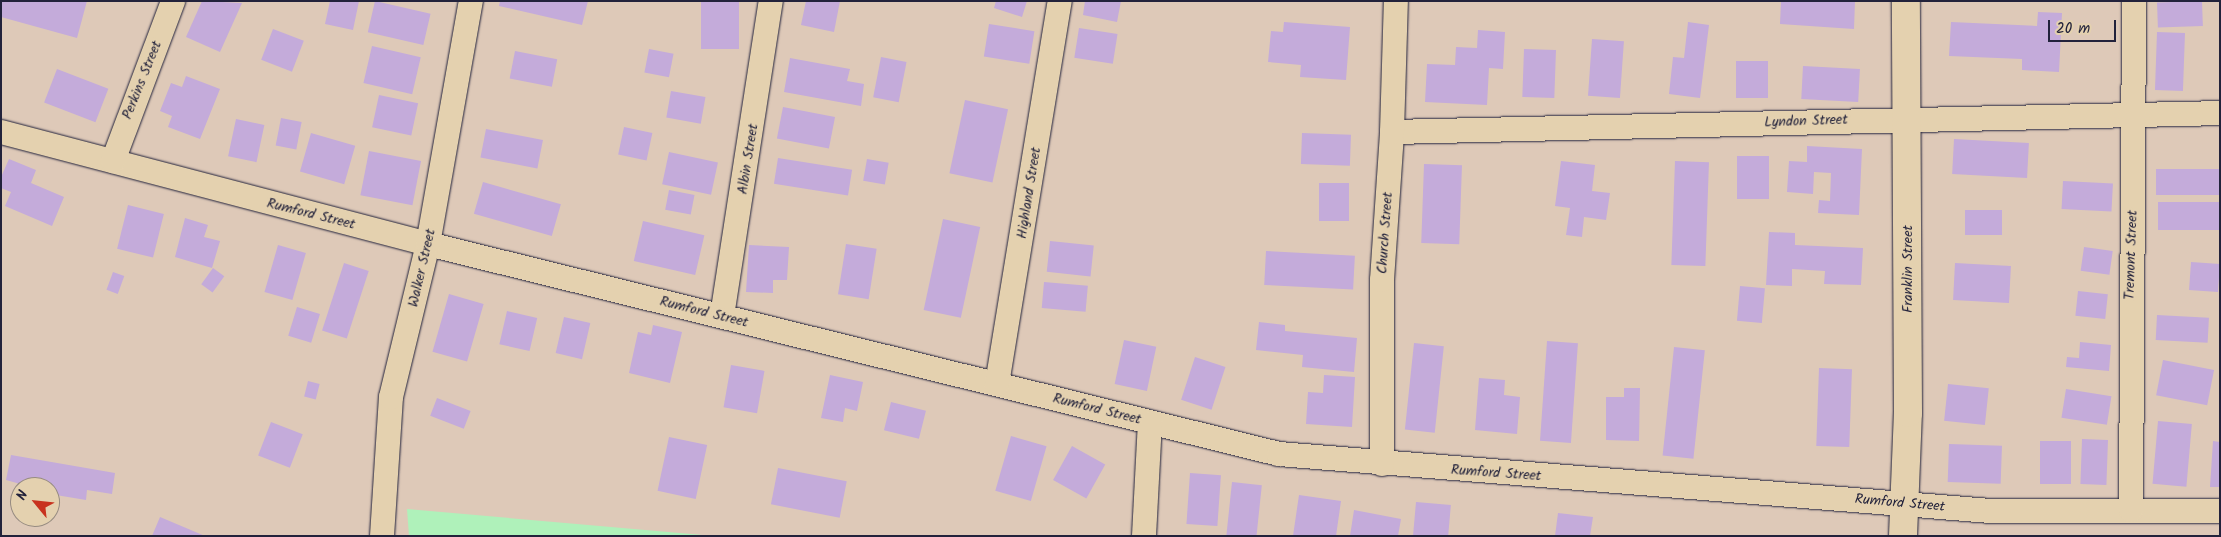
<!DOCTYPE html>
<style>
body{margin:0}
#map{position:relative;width:2221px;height:537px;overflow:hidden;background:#dec9b8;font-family:Kalam,sans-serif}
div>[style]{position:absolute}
.green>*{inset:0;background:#aff1ba}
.building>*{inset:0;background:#c4abda;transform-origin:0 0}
.roads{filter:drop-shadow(0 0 1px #22223b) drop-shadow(0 0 1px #22223b)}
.street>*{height:24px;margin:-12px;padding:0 12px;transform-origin:12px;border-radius:12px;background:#e4d1af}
.secondary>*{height:28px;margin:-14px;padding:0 14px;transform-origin:14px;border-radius:14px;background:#e4d1af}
span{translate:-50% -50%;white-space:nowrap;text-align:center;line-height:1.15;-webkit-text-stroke:4px #e4d1af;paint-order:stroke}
.street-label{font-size:14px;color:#22223b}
.frame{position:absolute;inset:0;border:2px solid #22223b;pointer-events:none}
.north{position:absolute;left:10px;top:477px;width:50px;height:50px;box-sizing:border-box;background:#e4d1af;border:1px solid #968b81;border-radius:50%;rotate:298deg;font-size:14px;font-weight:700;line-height:20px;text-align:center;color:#22223b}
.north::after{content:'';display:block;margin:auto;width:18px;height:22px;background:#c8321e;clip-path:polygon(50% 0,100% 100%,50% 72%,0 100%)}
.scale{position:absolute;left:2048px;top:20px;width:68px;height:22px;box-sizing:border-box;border:2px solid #22223b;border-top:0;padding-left:6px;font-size:15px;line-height:18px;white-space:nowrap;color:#22223b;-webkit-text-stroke:4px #e4d1af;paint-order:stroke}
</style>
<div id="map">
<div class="green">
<div style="clip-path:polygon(407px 509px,714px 536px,409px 536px)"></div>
</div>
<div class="building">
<div style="clip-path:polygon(1px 1px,87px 1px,77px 38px,1px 17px)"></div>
<div style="clip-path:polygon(202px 1px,242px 3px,220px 52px,186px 37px)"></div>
<div style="clip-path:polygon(330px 1px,359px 1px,353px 30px,325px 24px)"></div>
<div style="left:375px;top:1px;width:57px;height:32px;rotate:13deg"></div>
<div style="clip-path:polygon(500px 1px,588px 1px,582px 25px,499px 6px)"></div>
<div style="left:701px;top:1px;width:38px;height:48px"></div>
<div style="clip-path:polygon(806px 1px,840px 1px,834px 32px,801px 25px)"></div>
<div style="clip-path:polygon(996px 1px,1027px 1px,1022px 17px,994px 8px)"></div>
<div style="clip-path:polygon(1085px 1px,1121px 1px,1117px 22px,1083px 15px)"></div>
<div style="clip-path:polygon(1781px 1px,1855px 1px,1854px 29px,1780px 24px)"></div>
<div style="left:2202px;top:1px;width:25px;height:45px;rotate:88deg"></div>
<div style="clip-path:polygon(2038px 12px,2062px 13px,2059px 72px,2022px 70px,2022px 59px,1949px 56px,1951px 22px,2037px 26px)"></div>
<div style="clip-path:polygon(1284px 22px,1350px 27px,1346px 80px,1300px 77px,1301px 65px,1268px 62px,1271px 31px,1283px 32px)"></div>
<div style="clip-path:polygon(1688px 22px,1709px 25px,1700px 98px,1669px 94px,1673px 57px,1684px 58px)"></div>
<div style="left:989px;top:24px;width:46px;height:33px;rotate:9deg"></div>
<div style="left:1079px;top:28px;width:39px;height:30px;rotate:9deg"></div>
<div style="left:273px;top:29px;width:33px;height:33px;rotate:21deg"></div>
<div style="clip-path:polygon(1478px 30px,1505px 32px,1503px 69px,1489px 68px,1487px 105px,1425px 102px,1427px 64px,1455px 65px,1456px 47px,1477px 48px)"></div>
<div style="left:2157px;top:32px;width:28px;height:58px;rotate:2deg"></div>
<div style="left:1592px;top:39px;width:32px;height:57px;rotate:4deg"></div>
<div style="left:372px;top:46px;width:50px;height:38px;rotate:13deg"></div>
<div style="left:649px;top:49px;width:25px;height:24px;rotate:11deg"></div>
<div style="left:1524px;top:49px;width:32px;height:48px;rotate:2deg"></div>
<div style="left:515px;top:51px;width:43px;height:28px;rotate:11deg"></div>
<div style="left:881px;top:57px;width:26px;height:41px;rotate:11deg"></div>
<div style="clip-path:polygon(790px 58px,850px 69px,847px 81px,864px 84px,861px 106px,784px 92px)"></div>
<div style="left:1736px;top:61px;width:32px;height:37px"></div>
<div style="left:1803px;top:66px;width:57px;height:33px;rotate:3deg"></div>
<div style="left:57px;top:69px;width:55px;height:36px;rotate:21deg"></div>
<div style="clip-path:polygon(186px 76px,220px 89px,200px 139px,168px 127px,172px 116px,160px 111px,171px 83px,182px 87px)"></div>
<div style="left:671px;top:91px;width:35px;height:27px;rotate:10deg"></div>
<div style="left:379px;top:95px;width:40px;height:33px;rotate:12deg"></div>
<div style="left:965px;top:100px;width:44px;height:75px;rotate:12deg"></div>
<div style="left:783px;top:107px;width:53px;height:32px;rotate:11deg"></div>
<div style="left:281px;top:118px;width:21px;height:28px;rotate:11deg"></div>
<div style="left:236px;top:119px;width:29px;height:38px;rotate:12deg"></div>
<div style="left:624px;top:127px;width:29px;height:28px;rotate:12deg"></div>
<div style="left:486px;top:129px;width:58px;height:29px;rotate:11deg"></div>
<div style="left:311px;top:133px;width:46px;height:40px;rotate:16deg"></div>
<div style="left:1302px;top:133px;width:49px;height:31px;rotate:2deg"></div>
<div style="left:1954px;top:139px;width:75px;height:35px;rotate:3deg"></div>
<div style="clip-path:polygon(1807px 146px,1862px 149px,1859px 215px,1818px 213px,1819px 200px,1830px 201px,1831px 173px,1814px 172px,1813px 194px,1787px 192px,1789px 161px,1807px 162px)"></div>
<div style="left:369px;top:151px;width:53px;height:45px;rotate:11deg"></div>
<div style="left:669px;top:152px;width:50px;height:33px;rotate:12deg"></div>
<div style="left:1737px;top:156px;width:32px;height:43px"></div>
<div style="left:778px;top:158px;width:75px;height:26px;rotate:9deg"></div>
<div style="clip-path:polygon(9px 159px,36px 170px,31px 183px,64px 197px,52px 226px,5px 206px,11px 192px,1px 188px,1px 177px)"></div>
<div style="left:867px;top:159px;width:22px;height:22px;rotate:10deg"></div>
<div style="clip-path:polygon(1561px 161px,1595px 165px,1592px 191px,1610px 193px,1606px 220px,1584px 217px,1582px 237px,1566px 235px,1570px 208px,1555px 206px)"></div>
<div style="left:1675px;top:161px;width:34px;height:104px;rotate:2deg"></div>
<div style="left:1424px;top:164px;width:38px;height:79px;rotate:2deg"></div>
<div style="left:2156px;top:169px;width:64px;height:26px"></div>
<div style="left:2063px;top:181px;width:50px;height:28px;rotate:3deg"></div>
<div style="left:483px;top:182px;width:81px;height:33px;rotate:16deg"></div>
<div style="left:1349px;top:183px;width:38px;height:30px;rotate:90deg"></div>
<div style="left:669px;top:190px;width:26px;height:20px;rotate:11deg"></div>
<div style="left:2158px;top:202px;width:62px;height:28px"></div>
<div style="left:128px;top:205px;width:37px;height:45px;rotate:14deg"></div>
<div style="left:1965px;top:210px;width:37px;height:25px"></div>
<div style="clip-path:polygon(185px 218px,208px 225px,204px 237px,220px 241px,212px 268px,175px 257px)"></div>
<div style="left:943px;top:219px;width:38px;height:93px;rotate:12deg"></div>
<div style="left:643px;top:221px;width:63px;height:41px;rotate:13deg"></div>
<div style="clip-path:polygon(1769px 232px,1795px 233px,1795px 245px,1863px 248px,1861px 285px,1824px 284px,1825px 271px,1792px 269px,1792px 286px,1766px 285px)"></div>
<div style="left:1050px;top:241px;width:44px;height:31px;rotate:6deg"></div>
<div style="left:846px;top:244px;width:31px;height:51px;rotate:9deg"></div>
<div style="left:278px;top:245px;width:29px;height:49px;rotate:16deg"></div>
<div style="clip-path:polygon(749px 245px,789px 247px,787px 280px,773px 280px,773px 293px,746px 292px)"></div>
<div style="left:2084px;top:247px;width:29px;height:24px;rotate:8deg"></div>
<div style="left:1266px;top:251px;width:89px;height:34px;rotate:3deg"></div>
<div style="left:2191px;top:262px;width:29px;height:28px;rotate:4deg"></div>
<div style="left:344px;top:263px;width:26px;height:71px;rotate:18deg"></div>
<div style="left:1955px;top:263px;width:56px;height:37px;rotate:3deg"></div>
<div style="left:213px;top:268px;width:14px;height:20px;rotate:36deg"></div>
<div style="left:113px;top:272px;width:12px;height:19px;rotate:20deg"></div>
<div style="left:1044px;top:282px;width:44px;height:26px;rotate:5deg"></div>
<div style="left:1740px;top:286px;width:25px;height:35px;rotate:5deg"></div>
<div style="left:2078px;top:291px;width:30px;height:25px;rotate:6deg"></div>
<div style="left:449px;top:294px;width:36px;height:60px;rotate:16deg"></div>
<div style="left:297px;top:307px;width:24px;height:30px;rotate:17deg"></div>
<div style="left:507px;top:311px;width:31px;height:34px;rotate:13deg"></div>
<div style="left:2157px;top:315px;width:52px;height:25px;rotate:3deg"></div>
<div style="left:564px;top:317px;width:27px;height:37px;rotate:13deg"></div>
<div style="clip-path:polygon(1259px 322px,1285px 325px,1285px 331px,1357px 338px,1354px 372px,1302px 367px,1303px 355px,1256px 350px)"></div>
<div style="clip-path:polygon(653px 325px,682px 332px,670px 383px,629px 373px,638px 332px,651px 335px)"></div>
<div style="left:1124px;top:340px;width:33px;height:45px;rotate:12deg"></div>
<div style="left:1547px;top:341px;width:31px;height:100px;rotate:4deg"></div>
<div style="clip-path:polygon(2080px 342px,2111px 345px,2109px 371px,2066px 367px,2067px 357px,2079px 358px)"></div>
<div style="left:1414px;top:343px;width:30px;height:87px;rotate:6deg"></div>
<div style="left:1674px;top:347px;width:31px;height:109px;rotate:6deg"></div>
<div style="left:1195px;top:357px;width:32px;height:45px;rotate:18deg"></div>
<div style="left:2163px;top:360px;width:52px;height:36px;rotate:11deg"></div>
<div style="left:731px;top:365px;width:34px;height:43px;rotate:10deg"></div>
<div style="left:1819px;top:368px;width:33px;height:78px;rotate:2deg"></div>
<div style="clip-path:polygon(830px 375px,863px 382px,857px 411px,845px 408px,843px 422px,821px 418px)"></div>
<div style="clip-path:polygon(1324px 375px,1355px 377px,1352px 427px,1306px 424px,1308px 392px,1323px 393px)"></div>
<div style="clip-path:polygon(1479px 378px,1505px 380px,1504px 395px,1520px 397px,1517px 434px,1475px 430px)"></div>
<div style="left:308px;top:381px;width:12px;height:16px;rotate:14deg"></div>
<div style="left:1948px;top:384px;width:41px;height:37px;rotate:6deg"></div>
<div style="clip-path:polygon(1624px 388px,1640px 388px,1639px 441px,1606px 440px,1606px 397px,1624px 397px)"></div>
<div style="left:2066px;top:389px;width:46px;height:29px;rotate:9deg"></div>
<div style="left:437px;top:398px;width:36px;height:19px;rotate:21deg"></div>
<div style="left:891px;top:402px;width:36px;height:29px;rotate:14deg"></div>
<div style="left:2158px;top:421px;width:34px;height:63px;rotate:5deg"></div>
<div style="left:271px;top:422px;width:34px;height:36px;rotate:21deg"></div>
<div style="left:1011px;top:436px;width:37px;height:57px;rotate:16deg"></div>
<div style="left:669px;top:437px;width:39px;height:55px;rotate:12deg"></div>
<div style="left:2082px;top:439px;width:26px;height:45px;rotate:2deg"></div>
<div style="left:2040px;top:441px;width:31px;height:43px"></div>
<div style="clip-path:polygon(2213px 441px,2220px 442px,2220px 487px,2210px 487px)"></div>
<div style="left:1949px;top:444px;width:53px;height:38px;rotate:2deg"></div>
<div style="left:1072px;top:446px;width:38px;height:39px;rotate:29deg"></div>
<div style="clip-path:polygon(11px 455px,115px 473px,112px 494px,87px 490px,86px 500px,50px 494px,50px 487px,31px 487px,6px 480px)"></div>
<div style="left:778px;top:468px;width:70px;height:37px;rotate:11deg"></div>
<div style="left:1190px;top:473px;width:31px;height:51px;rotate:4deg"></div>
<div style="left:1232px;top:482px;width:30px;height:54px;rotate:6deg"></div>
<div style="clip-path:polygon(1299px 495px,1341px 501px,1336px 536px,1293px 536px)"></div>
<div style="left:1416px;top:502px;width:35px;height:34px;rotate:5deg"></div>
<div style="clip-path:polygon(1354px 510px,1401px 519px,1398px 536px,1350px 536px)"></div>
<div style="clip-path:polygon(1558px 513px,1593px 517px,1590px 536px,1555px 536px)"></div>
<div style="clip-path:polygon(160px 517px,205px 536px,152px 536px)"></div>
</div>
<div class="roads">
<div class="street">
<div style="left:1px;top:132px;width:441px;rotate:14.7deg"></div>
<div style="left:428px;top:244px;width:877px;rotate:13.86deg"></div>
<div style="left:1279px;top:454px;width:713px;rotate:4.58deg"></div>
<div style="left:1990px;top:511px;width:230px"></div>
<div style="left:1392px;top:132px;width:828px;rotate:-1.31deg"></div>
<div style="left:113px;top:161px;width:171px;rotate:-69.4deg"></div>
<div style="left:722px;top:316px;width:319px;rotate:-81.2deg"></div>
<div style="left:997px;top:384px;width:388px;rotate:-80.7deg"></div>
<div style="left:1382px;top:464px;width:184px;rotate:-90deg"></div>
<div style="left:1382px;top:280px;width:148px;rotate:-86.1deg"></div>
<div style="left:1392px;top:132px;width:131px;rotate:-88.3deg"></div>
<div style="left:2131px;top:510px;width:509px;rotate:-89.66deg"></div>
<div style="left:382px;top:536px;width:139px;rotate:-86.3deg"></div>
<div style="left:391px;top:397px;width:157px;rotate:-76.4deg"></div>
<div style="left:428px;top:244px;width:247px;rotate:-80deg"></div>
<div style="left:1144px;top:536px;width:113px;rotate:-87deg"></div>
</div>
<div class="secondary">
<div style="left:1903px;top:536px;width:123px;rotate:-87.7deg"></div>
<div style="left:1908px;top:413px;width:412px;rotate:-90.3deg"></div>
</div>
</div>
<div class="street-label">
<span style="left:142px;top:80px;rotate:-68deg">Perkins Street</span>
<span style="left:1806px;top:121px;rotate:-2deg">Lyndon Street</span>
<span style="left:748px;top:159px;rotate:-81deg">Albin Street</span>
<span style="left:1029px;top:193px;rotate:-81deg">Highland Street</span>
<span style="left:311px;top:214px;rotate:14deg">Rumford Street</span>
<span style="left:1385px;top:233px;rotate:-86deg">Church Street</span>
<span style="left:2131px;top:255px;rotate:-88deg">Tremont Street</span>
<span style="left:422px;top:268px;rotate:-77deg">Walker Street</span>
<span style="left:1908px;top:269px;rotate:-90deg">Franklin Street</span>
<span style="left:704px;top:312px;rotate:14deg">Rumford Street</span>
<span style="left:1097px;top:409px;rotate:14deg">Rumford Street</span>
<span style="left:1496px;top:473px;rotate:4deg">Rumford Street</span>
<span style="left:1900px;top:503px;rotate:5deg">Rumford Street</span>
</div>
<div class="frame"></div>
<div class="north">N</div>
<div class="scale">20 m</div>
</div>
